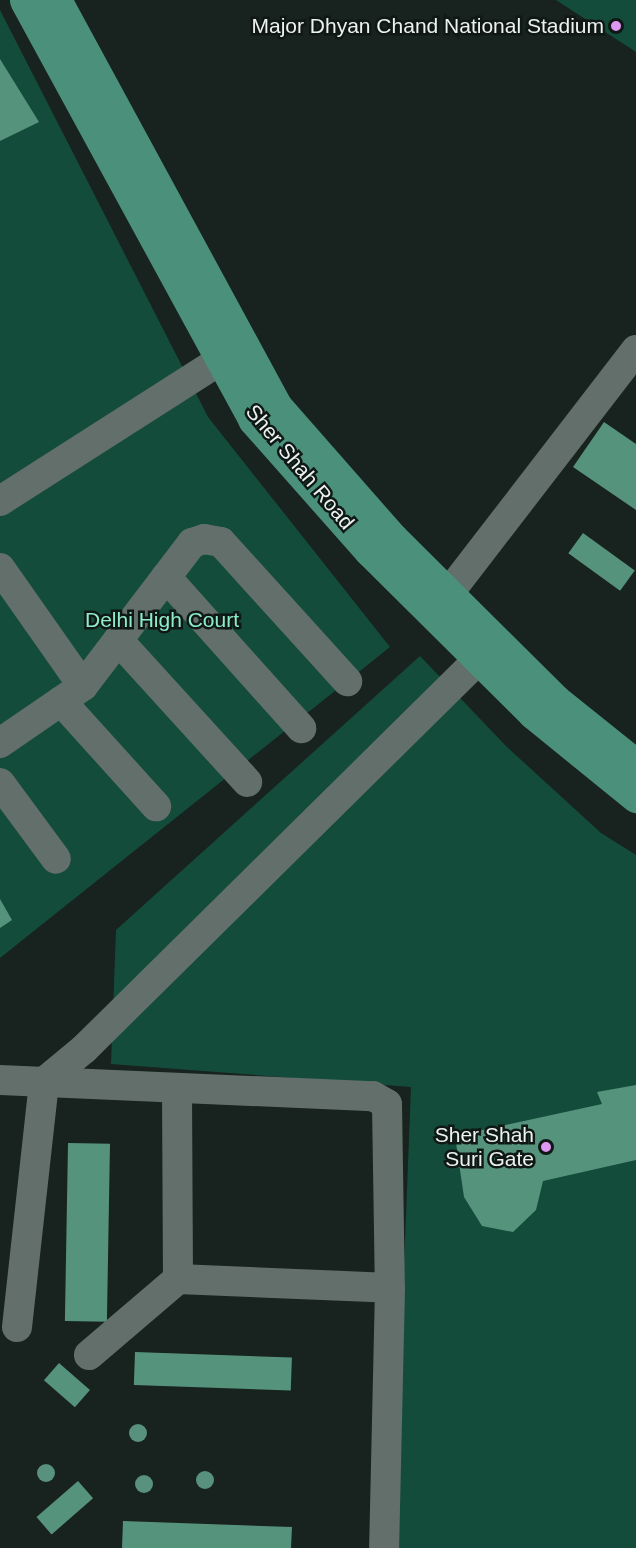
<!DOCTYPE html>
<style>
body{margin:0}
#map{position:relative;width:636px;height:1548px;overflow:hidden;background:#18221e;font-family:Arial,sans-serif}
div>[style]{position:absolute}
.green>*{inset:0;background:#144c3b}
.building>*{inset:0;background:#56937d;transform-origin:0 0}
.minor>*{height:30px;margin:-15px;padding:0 15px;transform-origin:15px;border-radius:15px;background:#636f6a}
.major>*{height:33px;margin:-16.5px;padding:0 16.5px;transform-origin:16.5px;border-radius:16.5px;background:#4a907a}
.trees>*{width:18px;height:18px;margin:-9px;border-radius:50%;background:#58917d}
.dots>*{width:16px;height:16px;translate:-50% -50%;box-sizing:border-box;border:3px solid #0f1815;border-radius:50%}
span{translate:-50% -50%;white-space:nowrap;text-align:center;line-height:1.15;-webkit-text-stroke:5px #0f1815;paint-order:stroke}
.poi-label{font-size:21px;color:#ebf2ef}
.right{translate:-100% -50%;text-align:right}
.street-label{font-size:21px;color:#ebf2ef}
.park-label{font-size:21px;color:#8decca}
</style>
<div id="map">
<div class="green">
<div style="clip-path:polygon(556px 0,636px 0,636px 52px)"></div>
<div style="clip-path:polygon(0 10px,208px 417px,390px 647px,0 958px)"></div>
<div style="clip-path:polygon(420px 656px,507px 747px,601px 833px,636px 855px,636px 1548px,393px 1548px,411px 1087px,111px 1064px,116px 930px)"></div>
</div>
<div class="building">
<div style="clip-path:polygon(0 59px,39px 122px,0 141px)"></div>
<div style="clip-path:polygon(604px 422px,636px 444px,636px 510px,573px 467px)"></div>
<div style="left:583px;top:533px;width:64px;height:25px;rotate:36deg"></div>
<div style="clip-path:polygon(0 899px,12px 920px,0 928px)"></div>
<div style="clip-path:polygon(636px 1085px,636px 1160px,543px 1181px,536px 1210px,513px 1232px,482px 1226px,464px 1197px,455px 1136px,602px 1104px,597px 1092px)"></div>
<div style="left:68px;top:1143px;width:42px;height:178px;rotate:1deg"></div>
<div style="left:135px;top:1352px;width:157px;height:33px;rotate:2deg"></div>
<div style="left:59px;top:1363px;width:41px;height:23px;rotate:41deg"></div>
<div style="left:78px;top:1481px;width:23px;height:55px;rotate:49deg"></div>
<div style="clip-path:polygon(123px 1521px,292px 1527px,291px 1548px,122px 1548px)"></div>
</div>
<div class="minor">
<div style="left:0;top:501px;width:264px;rotate:-32.6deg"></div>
<div style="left:0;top:568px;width:144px;rotate:54.9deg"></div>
<div style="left:83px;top:686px;width:101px;rotate:145.5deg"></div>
<div style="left:166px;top:577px;width:203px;rotate:48.2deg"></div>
<div style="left:448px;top:594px;width:308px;rotate:-52.4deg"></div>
<div style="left:118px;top:640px;width:192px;rotate:47.7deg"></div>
<div style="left:83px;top:686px;width:180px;rotate:-52.7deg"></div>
<div style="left:192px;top:543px;width:13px;rotate:-18deg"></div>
<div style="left:204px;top:539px;width:17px;rotate:10deg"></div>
<div style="left:221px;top:542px;width:188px;rotate:47.8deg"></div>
<div style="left:61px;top:701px;width:142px;rotate:47.9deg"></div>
<div style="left:0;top:783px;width:94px;rotate:53.6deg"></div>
<div style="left:0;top:1080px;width:373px;rotate:2.5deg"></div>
<div style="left:373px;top:1096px;width:16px;rotate:30deg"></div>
<div style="left:387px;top:1104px;width:184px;rotate:89.1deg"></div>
<div style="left:390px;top:1288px;width:260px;rotate:91.3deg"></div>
<div style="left:177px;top:1090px;width:189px;rotate:89.7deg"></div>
<div style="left:178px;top:1279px;width:212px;rotate:2.4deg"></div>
<div style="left:17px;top:1327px;width:246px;rotate:-83.7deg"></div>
<div style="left:44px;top:1082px;width:52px;rotate:-39.5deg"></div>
<div style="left:84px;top:1049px;width:555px;rotate:-44.64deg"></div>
<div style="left:89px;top:1355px;width:117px;rotate:-40.5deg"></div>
</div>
<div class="major">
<div style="left:26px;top:0;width:477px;rotate:61.4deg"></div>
<div style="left:254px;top:419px;width:175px;rotate:48.5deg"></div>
<div style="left:370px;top:550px;width:231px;rotate:44.8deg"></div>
<div style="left:534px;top:713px;width:132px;rotate:39.1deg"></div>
<div style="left:55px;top:0;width:462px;rotate:61.5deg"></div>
<div style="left:275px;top:406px;width:176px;rotate:48.7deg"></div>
<div style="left:391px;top:538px;width:231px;rotate:44.8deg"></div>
<div style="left:555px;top:701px;width:104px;rotate:38.7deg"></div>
</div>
<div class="trees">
<div style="left:138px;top:1433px"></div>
<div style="left:46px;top:1473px"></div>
<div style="left:205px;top:1480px"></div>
<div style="left:144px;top:1484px"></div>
</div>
<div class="dots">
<div style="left:616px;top:26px;background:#df98f2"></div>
<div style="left:546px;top:1147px;background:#df98f2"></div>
</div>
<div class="poi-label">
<span class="right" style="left:604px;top:26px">Major Dhyan Chand National Stadium</span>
<span class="right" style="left:534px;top:1147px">Sher Shah<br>Suri Gate</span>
</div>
<div class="street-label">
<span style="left:300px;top:467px;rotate:50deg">Sher Shah Road</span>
</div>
<div class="park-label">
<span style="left:162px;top:620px">Delhi High Court</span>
</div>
</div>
